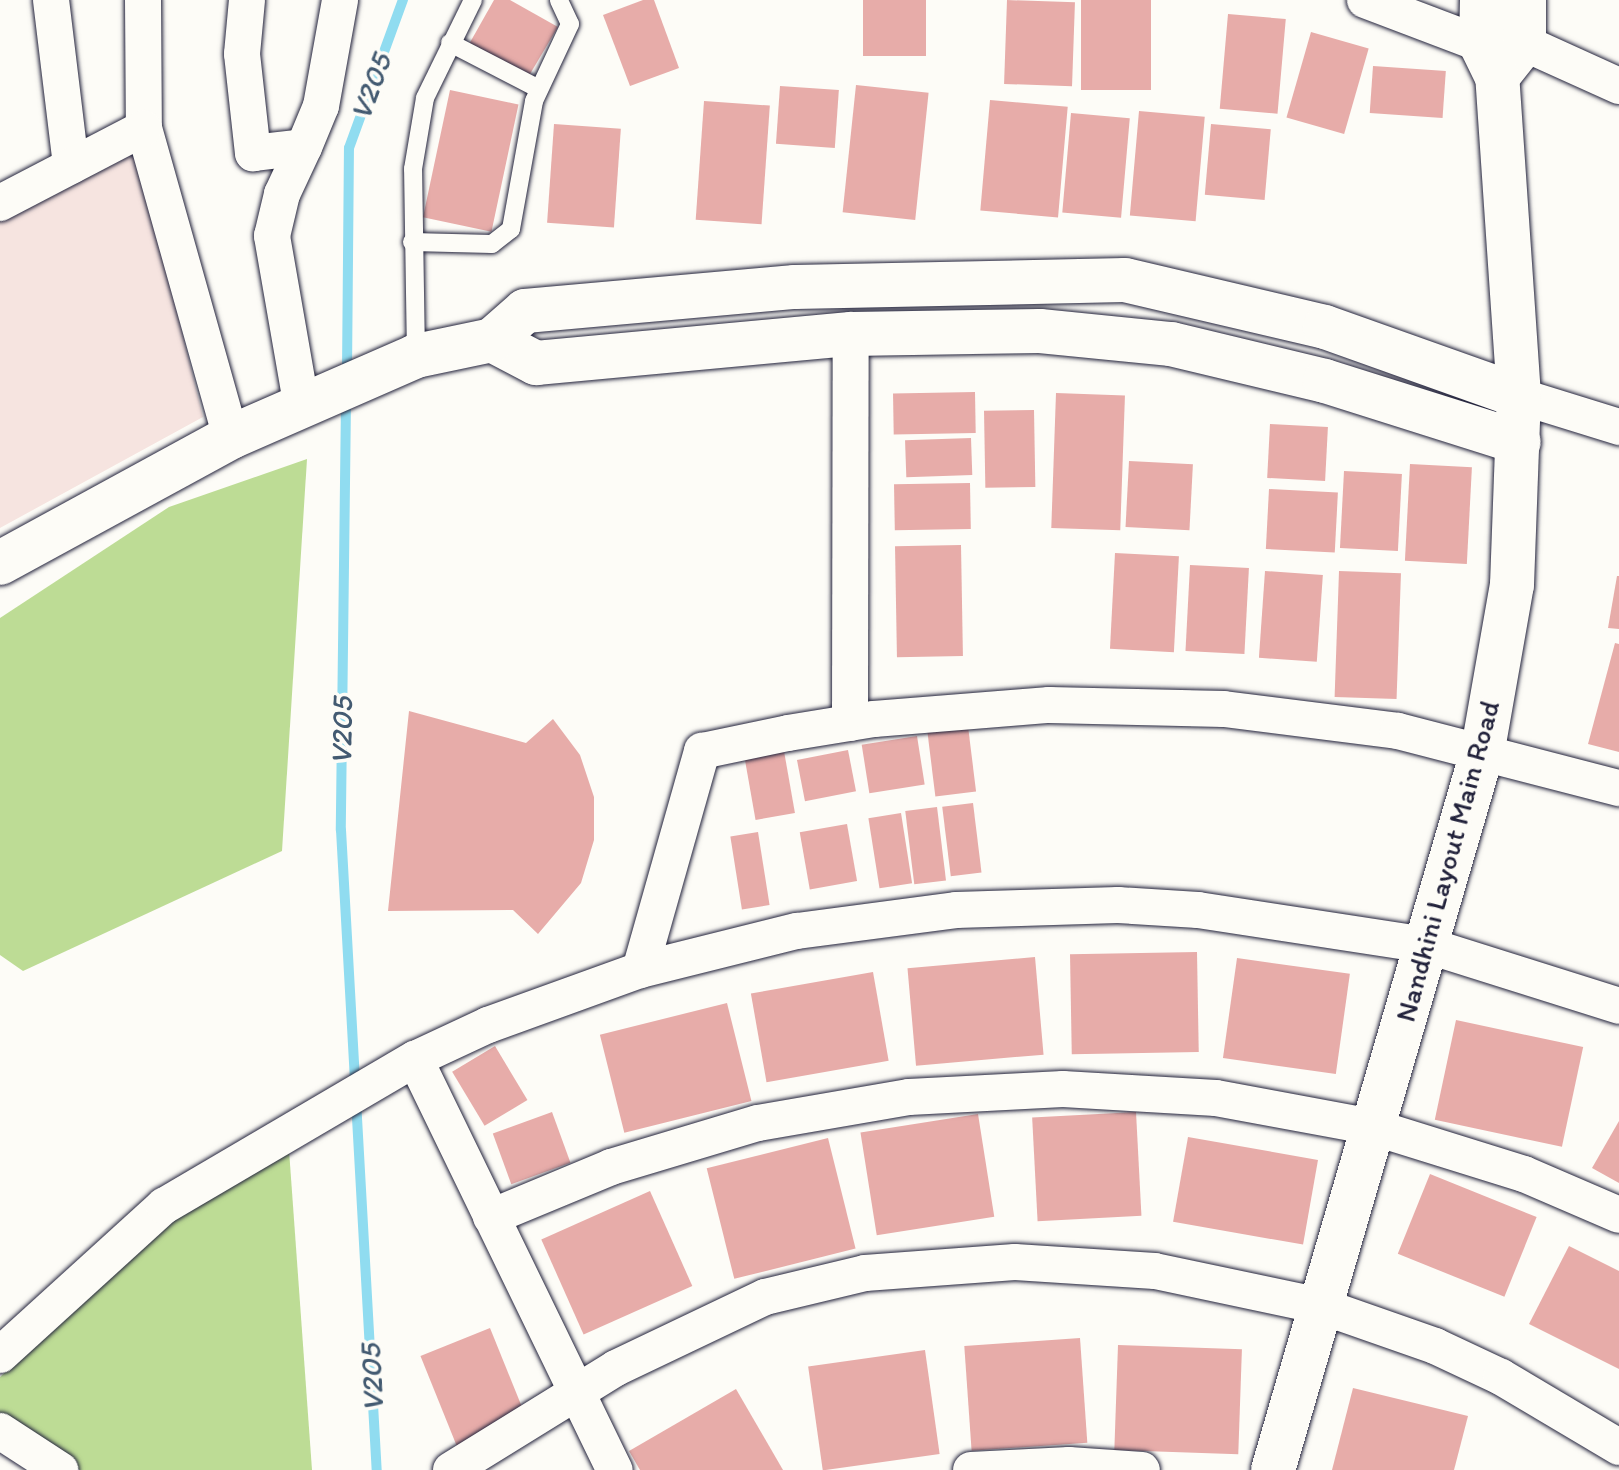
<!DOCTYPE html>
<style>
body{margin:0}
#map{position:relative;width:1619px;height:1470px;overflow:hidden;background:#fdfcf7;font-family:Itim,sans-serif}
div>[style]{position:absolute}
.built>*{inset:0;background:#f6e4e0}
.green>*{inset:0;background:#bddc95}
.stream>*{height:10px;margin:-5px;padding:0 5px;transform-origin:5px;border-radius:5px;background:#90dcf0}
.building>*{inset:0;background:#e7aca9;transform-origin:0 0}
.roads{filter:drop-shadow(0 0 2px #22223b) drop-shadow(0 0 2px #22223b)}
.service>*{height:18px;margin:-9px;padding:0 9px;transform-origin:9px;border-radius:9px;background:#fdfcf7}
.minor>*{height:36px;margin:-18px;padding:0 18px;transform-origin:18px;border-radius:18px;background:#fdfcf7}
.tertiary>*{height:44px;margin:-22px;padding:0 22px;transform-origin:22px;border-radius:22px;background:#fdfcf7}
.secondary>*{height:44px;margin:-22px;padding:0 22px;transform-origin:22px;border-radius:22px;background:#fdfcf7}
span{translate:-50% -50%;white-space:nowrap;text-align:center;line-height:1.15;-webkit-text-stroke:7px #fdfcf7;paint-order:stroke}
.street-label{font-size:28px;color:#22223b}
.water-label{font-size:30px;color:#435a71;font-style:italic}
</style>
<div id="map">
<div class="built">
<div style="clip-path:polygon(136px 146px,203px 417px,0 528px,0 218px)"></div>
</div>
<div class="green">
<div style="clip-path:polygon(307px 459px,282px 851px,23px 971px,0 955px,0 618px,169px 507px)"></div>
<div style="clip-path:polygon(289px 1150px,312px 1470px,80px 1470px,0 1419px,0 1377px,165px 1223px)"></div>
</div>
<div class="stream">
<div style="left:347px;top:373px;width:225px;rotate:-89.5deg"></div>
<div style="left:349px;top:148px;width:158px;rotate:-70deg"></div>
<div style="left:346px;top:401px;width:429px;rotate:90.7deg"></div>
<div style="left:341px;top:830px;width:254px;rotate:86.8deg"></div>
<div style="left:356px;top:1100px;width:371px;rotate:86.8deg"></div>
</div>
<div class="building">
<div style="clip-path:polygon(494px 0,510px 0,558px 27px,527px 79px,468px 46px)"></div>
<div style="clip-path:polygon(643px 0,654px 0,679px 68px,630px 86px,603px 15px)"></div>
<div style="left:863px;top:0;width:63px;height:56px"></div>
<div style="left:1007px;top:0;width:68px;height:84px;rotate:2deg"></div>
<div style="left:1081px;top:0;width:70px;height:90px"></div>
<div style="left:1228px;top:14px;width:58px;height:95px;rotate:5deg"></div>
<div style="left:1311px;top:32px;width:60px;height:89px;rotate:16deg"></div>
<div style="left:1373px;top:66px;width:73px;height:47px;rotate:4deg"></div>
<div style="left:856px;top:85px;width:73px;height:128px;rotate:6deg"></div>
<div style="left:780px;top:86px;width:59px;height:58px;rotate:4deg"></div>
<div style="left:450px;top:90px;width:70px;height:130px;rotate:12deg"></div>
<div style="left:990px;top:100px;width:78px;height:111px;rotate:5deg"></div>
<div style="left:704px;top:101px;width:66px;height:119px;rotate:4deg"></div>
<div style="left:1139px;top:111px;width:66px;height:105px;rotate:5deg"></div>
<div style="left:1071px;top:113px;width:59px;height:100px;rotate:5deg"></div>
<div style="left:554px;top:124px;width:67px;height:99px;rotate:4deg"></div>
<div style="left:1211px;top:124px;width:60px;height:71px;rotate:5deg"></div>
<div style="left:975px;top:392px;width:41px;height:82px;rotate:89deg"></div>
<div style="left:1056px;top:393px;width:69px;height:135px;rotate:2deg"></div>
<div style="left:1034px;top:410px;width:77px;height:50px;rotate:89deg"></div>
<div style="left:1270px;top:424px;width:58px;height:54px;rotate:3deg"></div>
<div style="left:971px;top:438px;width:37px;height:66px;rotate:88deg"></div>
<div style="left:1129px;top:461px;width:64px;height:66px;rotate:3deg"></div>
<div style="left:1410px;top:464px;width:62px;height:97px;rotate:3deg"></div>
<div style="left:1344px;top:471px;width:58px;height:77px;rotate:3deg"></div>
<div style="left:970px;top:483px;width:46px;height:76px;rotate:89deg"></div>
<div style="left:1269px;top:489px;width:69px;height:60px;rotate:3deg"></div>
<div style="left:961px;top:545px;width:111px;height:66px;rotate:89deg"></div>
<div style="left:1115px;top:553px;width:64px;height:96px;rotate:3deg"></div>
<div style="left:1190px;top:565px;width:59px;height:86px;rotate:3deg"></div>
<div style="left:1265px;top:571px;width:58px;height:87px;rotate:4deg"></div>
<div style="left:1339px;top:571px;width:62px;height:126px;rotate:2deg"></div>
<div style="clip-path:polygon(1617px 576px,1619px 576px,1619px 629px,1608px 628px)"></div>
<div style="clip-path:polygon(1615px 643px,1619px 644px,1619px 752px,1588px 744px)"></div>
<div style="clip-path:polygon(409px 711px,526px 743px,553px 719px,580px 755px,594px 797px,594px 840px,581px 883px,538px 934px,513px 910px,388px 911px)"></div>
<div style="left:968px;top:726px;width:66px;height:41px;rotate:83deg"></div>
<div style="left:917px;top:736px;width:49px;height:56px;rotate:81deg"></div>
<div style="left:848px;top:750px;width:42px;height:52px;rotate:79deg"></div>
<div style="left:784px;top:751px;width:63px;height:40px;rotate:80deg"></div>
<div style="left:973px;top:803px;width:70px;height:31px;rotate:83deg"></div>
<div style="left:937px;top:807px;width:74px;height:32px;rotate:83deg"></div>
<div style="left:901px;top:813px;width:71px;height:33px;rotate:81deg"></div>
<div style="left:847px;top:824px;width:58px;height:48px;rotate:80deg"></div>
<div style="left:758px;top:832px;width:74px;height:28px;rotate:81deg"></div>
<div style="left:1197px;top:952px;width:100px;height:127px;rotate:89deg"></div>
<div style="left:1035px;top:957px;width:98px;height:128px;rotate:85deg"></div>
<div style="left:1237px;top:958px;width:114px;height:101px;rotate:8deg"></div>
<div style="left:873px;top:972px;width:90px;height:124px;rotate:80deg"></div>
<div style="left:727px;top:1003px;width:101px;height:131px;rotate:76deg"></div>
<div style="left:1456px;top:1020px;width:130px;height:102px;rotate:12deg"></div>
<div style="left:495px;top:1046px;width:63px;height:50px;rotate:59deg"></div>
<div style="left:552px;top:1112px;width:54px;height:63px;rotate:70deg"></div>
<div style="left:1136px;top:1112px;width:104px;height:104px;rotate:87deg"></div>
<div style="left:978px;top:1114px;width:104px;height:119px;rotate:81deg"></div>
<div style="clip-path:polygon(1619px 1121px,1619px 1183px,1592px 1168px)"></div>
<div style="left:1188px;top:1137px;width:132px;height:86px;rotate:10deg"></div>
<div style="left:828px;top:1138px;width:114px;height:125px;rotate:76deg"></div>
<div style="left:1430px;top:1174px;width:115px;height:86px;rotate:22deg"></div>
<div style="left:650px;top:1191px;width:104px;height:119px;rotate:66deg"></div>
<div style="clip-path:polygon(1569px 1246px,1619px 1271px,1619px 1369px,1529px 1324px)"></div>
<div style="left:490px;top:1328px;width:98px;height:75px;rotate:68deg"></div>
<div style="left:1080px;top:1338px;width:105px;height:116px;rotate:86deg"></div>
<div style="left:1118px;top:1345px;width:124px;height:105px;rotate:2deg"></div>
<div style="left:925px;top:1350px;width:105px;height:118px;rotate:82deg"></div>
<div style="clip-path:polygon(1353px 1388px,1468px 1416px,1454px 1470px,1332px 1470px)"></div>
<div style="clip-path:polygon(736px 1389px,783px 1470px,640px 1470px,629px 1451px)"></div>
</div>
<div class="roads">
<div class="service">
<div style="left:450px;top:43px;width:100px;rotate:27.3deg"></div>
<div style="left:412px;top:242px;width:80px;rotate:1.4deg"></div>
<div style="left:492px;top:244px;width:24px;rotate:-38deg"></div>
<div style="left:511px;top:229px;width:130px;rotate:-79.8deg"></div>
<div style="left:534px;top:101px;width:85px;rotate:-64.9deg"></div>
<div style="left:570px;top:24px;width:26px;rotate:-115deg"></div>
<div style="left:416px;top:356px;width:187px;rotate:-90.9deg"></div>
<div style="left:413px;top:169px;width:72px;rotate:-80.4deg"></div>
<div style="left:425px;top:98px;width:109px;rotate:-63.9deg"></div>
</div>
<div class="minor">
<div style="left:51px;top:0;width:167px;rotate:83.1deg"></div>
<div style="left:143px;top:0;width:128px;rotate:89.6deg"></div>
<div style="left:144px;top:128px;width:321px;rotate:74.3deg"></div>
<div style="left:247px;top:0;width:54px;rotate:95.3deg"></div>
<div style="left:242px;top:54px;width:100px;rotate:83.7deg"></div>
<div style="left:253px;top:153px;width:51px;rotate:-6.7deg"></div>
<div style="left:304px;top:147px;width:44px;rotate:-67.5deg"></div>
<div style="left:321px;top:106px;width:108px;rotate:-79.8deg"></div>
<div style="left:1365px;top:0;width:124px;rotate:20.8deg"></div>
<div style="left:1524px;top:43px;width:104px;rotate:24.4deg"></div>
<div style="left:0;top:203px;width:162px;rotate:-27.5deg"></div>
<div style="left:1519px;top:396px;width:105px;rotate:17.2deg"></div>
<div style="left:302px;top:408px;width:175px;rotate:-99.9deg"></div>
<div style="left:272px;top:236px;width:43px;rotate:-76.6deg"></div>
<div style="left:282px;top:194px;width:52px;rotate:-64.9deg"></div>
<div style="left:850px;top:723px;width:389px;rotate:-89.9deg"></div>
<div style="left:640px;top:970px;width:228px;rotate:-74.2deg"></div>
<div style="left:702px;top:751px;width:88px;rotate:-11.8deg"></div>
<div style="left:788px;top:733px;width:87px;rotate:-9.2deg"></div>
<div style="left:874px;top:719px;width:176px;rotate:-4.6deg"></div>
<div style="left:1049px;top:705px;width:175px;rotate:1.3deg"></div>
<div style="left:1224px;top:709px;width:175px;rotate:7.2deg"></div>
<div style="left:1398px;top:731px;width:228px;rotate:14.5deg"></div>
<div style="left:415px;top:1059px;width:457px;rotate:64.1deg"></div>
<div style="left:491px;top:1217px;width:130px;rotate:-22.6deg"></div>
<div style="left:611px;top:1167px;width:153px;rotate:-16.7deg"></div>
<div style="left:758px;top:1123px;width:153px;rotate:-9.8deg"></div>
<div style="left:909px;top:1097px;width:154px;rotate:-3deg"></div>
<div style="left:1063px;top:1089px;width:153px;rotate:3.4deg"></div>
<div style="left:1216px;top:1098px;width:160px;rotate:10.5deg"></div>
<div style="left:1373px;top:1127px;width:158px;rotate:17.3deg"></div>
<div style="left:1524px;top:1174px;width:103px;rotate:23.3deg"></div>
<div style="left:0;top:1355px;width:222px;rotate:-42.3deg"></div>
<div style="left:164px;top:1206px;width:291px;rotate:-30.4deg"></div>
<div style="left:415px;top:1059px;width:81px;rotate:-25deg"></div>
<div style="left:488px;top:1025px;width:162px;rotate:-19.9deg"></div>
<div style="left:640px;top:970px;width:162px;rotate:-14deg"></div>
<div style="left:797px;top:931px;width:160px;rotate:-7.5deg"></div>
<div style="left:956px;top:910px;width:162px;rotate:-1.8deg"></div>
<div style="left:1118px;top:905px;width:80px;rotate:3.6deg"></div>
<div style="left:1198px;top:910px;width:231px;rotate:8.7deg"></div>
<div style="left:1426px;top:945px;width:202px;rotate:17.5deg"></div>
<div style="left:0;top:1431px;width:72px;rotate:33deg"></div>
<div style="left:451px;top:1470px;width:194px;rotate:-31.7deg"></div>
<div style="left:616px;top:1368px;width:165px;rotate:-25.5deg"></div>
<div style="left:765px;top:1297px;width:103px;rotate:-13.5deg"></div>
<div style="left:865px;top:1273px;width:150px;rotate:-4.2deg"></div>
<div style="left:1015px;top:1262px;width:140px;rotate:3.7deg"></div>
<div style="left:1155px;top:1271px;width:170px;rotate:11.9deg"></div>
<div style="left:1321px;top:1306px;width:121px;rotate:19.3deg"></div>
<div style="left:1435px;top:1346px;width:73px;rotate:25.2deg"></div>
<div style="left:1501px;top:1377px;width:137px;rotate:30.7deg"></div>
<div style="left:971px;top:1470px;width:98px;rotate:-2.9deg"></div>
<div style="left:1069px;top:1465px;width:73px;rotate:3.9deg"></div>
</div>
<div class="tertiary">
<div style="left:492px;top:340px;width:50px;rotate:27.6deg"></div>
<div style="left:536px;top:363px;width:316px;rotate:-5.3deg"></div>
<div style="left:851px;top:334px;width:189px;rotate:-0.9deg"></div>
<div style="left:1040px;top:331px;width:132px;rotate:5.7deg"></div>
<div style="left:1171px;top:344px;width:158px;rotate:13.5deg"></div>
<div style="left:1325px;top:381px;width:203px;rotate:17.5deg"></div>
<div style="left:0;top:563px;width:263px;rotate:-28.6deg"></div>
<div style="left:231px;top:437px;width:202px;rotate:-23.6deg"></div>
<div style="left:416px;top:356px;width:78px;rotate:-11.9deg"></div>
<div style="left:492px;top:340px;width:44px;rotate:-41.3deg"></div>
<div style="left:525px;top:311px;width:271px;rotate:-5.1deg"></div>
<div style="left:795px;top:287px;width:330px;rotate:-1.2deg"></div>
<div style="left:1125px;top:280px;width:205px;rotate:13.2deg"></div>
<div style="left:1325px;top:327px;width:206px;rotate:19.6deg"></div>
</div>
<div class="secondary">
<div style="left:1497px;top:77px;width:43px;rotate:-51.5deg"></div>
<div style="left:1524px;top:43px;width:43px;rotate:-90deg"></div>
<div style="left:1273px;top:1470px;width:751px;rotate:-73.76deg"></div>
<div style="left:1483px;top:749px;width:167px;rotate:-80deg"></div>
<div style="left:1512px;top:585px;width:189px;rotate:-87.9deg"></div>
<div style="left:1519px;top:396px;width:320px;rotate:-93.9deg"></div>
<div style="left:1497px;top:77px;width:37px;rotate:-116deg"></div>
<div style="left:1481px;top:44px;width:44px;rotate:-88.7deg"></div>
</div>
</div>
<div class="street-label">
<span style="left:1447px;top:861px;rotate:-75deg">Nandhini Layout Main Road</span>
</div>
<div class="water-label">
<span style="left:371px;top:87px;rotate:-70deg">V205</span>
<span style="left:342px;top:731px;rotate:-89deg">V205</span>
<span style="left:372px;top:1378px;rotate:-93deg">V205</span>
</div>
</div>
